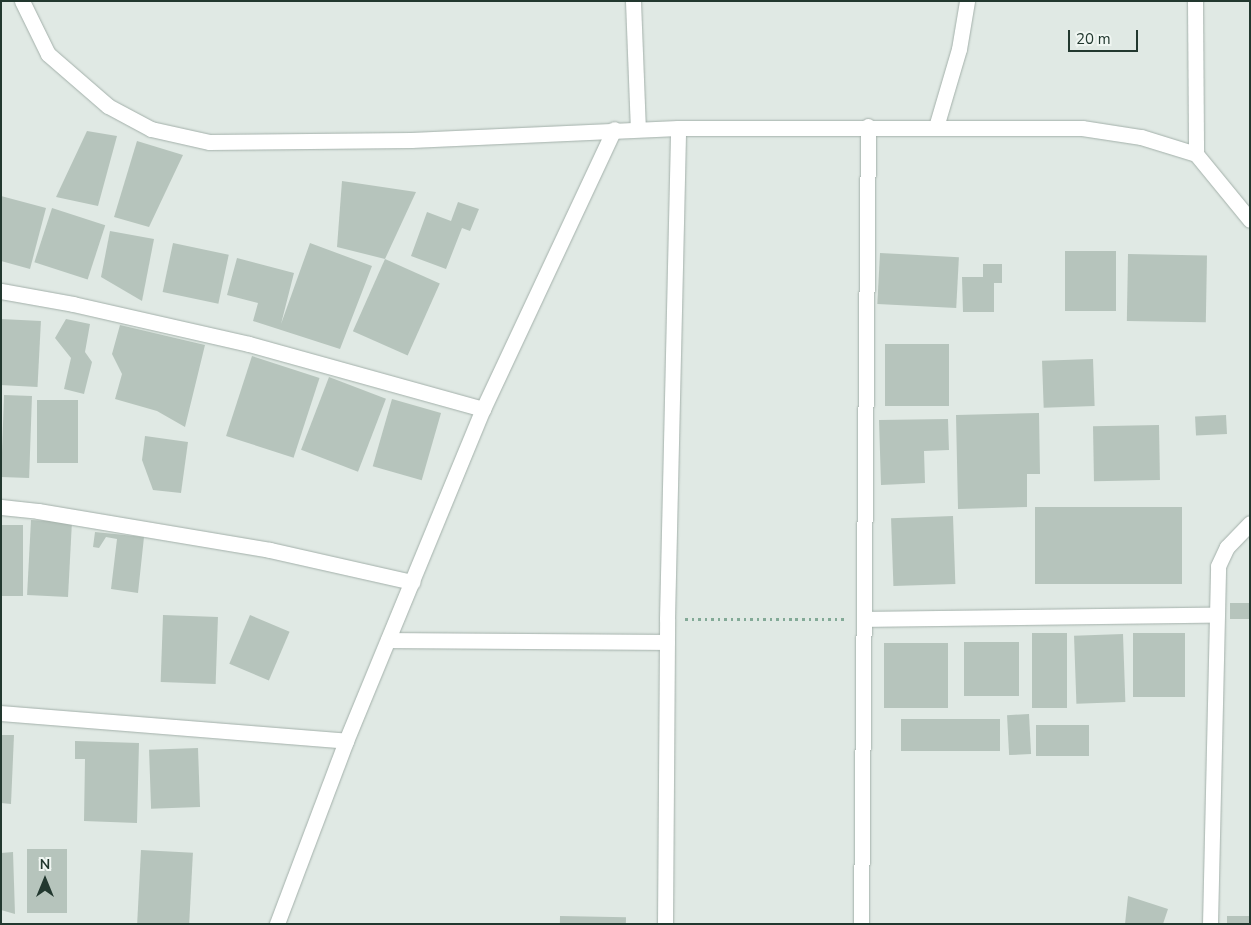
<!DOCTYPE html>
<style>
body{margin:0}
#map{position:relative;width:1251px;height:925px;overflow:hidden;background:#e0e9e4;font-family:"Nunito Sans",sans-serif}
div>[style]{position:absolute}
.building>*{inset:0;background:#b6c4bc;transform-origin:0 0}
.path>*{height:3px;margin-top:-1.5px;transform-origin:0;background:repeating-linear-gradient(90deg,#83aa97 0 2.5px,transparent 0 6.5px)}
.roads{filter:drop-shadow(0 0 1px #a3b0aa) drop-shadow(0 0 1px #a3b0aa)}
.minor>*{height:15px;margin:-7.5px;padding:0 7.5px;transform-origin:7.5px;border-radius:7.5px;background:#fff}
span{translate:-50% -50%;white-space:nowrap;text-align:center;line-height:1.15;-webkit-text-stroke:4px #f0f6f2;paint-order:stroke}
.frame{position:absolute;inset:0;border:2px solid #22382f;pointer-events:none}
.north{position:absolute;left:20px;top:855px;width:50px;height:50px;-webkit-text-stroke:4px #f0f6f2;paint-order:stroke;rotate:0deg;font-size:14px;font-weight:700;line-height:20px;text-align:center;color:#22382f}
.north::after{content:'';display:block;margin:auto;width:18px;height:22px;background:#22382f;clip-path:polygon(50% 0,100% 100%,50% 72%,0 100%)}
.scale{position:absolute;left:1068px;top:30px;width:70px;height:22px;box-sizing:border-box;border:2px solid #22382f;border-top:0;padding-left:6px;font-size:15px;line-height:18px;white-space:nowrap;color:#22382f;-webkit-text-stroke:4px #f0f6f2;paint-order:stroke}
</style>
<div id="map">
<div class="building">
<div style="clip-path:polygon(87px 131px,117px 136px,98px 206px,56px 197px)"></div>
<div style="clip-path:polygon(137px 141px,183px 155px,149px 227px,114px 217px)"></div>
<div style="clip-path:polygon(342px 181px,416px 192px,385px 259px,337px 247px)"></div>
<div style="clip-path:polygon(1px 196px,46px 208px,30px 269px,1px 261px)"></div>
<div style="clip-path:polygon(458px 202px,479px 209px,470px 231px,462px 228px,446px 269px,411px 256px,427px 212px,451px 221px)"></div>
<div style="left:52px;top:208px;width:56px;height:57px;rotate:18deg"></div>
<div style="clip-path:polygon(110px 231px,154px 239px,142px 301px,101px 277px)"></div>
<div style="left:173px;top:243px;width:57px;height:50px;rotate:12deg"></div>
<div style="clip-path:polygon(310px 243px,372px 266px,340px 349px,253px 321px,258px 303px,227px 295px,237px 258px,294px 273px,281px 324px)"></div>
<div style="left:1065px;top:251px;width:51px;height:60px"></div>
<div style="left:880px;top:253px;width:79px;height:51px;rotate:3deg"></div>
<div style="left:1128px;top:254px;width:79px;height:67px;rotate:1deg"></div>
<div style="left:385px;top:259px;width:60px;height:79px;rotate:24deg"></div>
<div style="clip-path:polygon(983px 264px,1002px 264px,1002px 283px,994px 283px,994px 312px,963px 312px,962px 277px,983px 277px)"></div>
<div style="left:1px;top:319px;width:40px;height:66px;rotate:3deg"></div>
<div style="clip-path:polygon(66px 319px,90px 324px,85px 352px,92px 362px,84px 394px,64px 389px,71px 358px,55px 338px)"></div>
<div style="clip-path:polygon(120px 325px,205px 345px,185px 427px,157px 411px,115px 399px,122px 374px,112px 354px)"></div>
<div style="left:885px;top:344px;width:64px;height:62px"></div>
<div style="left:252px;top:356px;width:71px;height:84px;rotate:18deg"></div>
<div style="left:1093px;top:359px;width:47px;height:51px;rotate:88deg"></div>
<div style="left:329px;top:377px;width:61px;height:78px;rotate:21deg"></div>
<div style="left:4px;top:395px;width:28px;height:82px;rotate:2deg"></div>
<div style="left:392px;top:399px;width:51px;height:70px;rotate:16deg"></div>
<div style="left:37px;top:400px;width:41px;height:63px"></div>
<div style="clip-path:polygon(1039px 413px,1040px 474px,1027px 474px,1027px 507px,958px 509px,956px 415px)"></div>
<div style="left:1226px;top:415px;width:19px;height:31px;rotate:87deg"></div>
<div style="clip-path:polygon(948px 419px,949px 450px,924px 451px,925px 483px,881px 485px,879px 420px)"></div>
<div style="left:1159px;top:425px;width:55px;height:66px;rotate:89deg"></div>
<div style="clip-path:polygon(145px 436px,188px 442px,181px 493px,153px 490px,142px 460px)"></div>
<div style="left:1035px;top:507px;width:147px;height:77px"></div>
<div style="left:953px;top:516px;width:68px;height:62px;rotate:88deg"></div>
<div style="left:31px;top:520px;width:41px;height:75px;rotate:3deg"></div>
<div style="left:1px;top:525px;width:22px;height:71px"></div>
<div style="clip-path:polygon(95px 532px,144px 537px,138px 593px,111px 589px,117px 539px,106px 537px,99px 548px,93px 547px)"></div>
<div style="left:1250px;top:603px;width:16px;height:20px;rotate:90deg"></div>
<div style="left:163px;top:615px;width:55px;height:67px;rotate:2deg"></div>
<div style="left:250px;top:615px;width:43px;height:53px;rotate:23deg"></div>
<div style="left:1032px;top:633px;width:35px;height:75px"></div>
<div style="left:1133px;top:633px;width:52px;height:64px"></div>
<div style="left:1123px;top:634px;width:68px;height:49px;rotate:88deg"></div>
<div style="left:964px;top:642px;width:55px;height:54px"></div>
<div style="left:884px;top:643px;width:64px;height:65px"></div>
<div style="left:1029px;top:714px;width:40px;height:22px;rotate:87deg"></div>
<div style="left:901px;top:719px;width:99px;height:32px"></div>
<div style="left:1036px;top:725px;width:53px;height:31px"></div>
<div style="clip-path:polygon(1px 735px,14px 735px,11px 804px,1px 803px)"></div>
<div style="clip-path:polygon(75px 741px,139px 743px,137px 823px,84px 821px,85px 759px,75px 759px)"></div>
<div style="left:198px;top:748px;width:59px;height:49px;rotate:88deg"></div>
<div style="left:27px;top:849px;width:40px;height:64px"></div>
<div style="left:141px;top:850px;width:52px;height:74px;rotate:3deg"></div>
<div style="clip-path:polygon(13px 852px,15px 914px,1px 910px,1px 853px)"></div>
<div style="clip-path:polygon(1128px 896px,1168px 909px,1163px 924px,1125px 924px)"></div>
<div style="left:560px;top:916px;width:66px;height:8px;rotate:1deg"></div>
<div style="left:1227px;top:916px;width:23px;height:8px"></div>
</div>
<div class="path">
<div style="left:685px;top:619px;width:162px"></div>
</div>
<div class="roads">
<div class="minor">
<div style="left:22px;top:1px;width:59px;rotate:63.9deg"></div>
<div style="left:48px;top:54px;width:79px;rotate:40.9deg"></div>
<div style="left:108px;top:106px;width:49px;rotate:28.1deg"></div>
<div style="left:151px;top:129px;width:59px;rotate:12.6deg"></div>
<div style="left:209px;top:142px;width:202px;rotate:-0.6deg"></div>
<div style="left:411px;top:140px;width:267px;rotate:-2.6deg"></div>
<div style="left:678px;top:128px;width:404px"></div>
<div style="left:1082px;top:128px;width:60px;rotate:8.7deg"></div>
<div style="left:1141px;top:137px;width:58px;rotate:17.2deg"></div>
<div style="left:1196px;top:154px;width:85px;rotate:50.7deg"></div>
<div style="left:633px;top:1px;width:128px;rotate:87.8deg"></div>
<div style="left:1195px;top:1px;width:153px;rotate:89.6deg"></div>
<div style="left:936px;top:127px;width:81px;rotate:-73.6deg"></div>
<div style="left:959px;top:49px;width:49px;rotate:-80.5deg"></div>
<div style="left:1px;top:291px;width:73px;rotate:10.2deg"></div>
<div style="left:73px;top:304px;width:180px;rotate:12.8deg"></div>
<div style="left:249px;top:344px;width:243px;rotate:15.5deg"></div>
<div style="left:1px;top:507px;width:37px;rotate:6deg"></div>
<div style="left:38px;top:511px;width:235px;rotate:9.5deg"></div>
<div style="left:270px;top:550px;width:146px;rotate:12.7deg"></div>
<div style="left:865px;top:619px;width:351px;rotate:-0.7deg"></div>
<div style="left:388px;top:640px;width:279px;rotate:0.4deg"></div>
<div style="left:1px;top:713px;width:346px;rotate:4.6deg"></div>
<div style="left:346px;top:741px;width:196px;rotate:110.7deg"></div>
<div style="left:346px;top:741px;width:359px;rotate:-67.6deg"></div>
<div style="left:483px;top:409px;width:309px;rotate:-64.9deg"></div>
<div style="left:665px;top:924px;width:305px;rotate:-89.6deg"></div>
<div style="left:667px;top:619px;width:491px;rotate:-88.7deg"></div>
<div style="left:861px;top:924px;width:798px;rotate:-89.5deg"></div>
<div style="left:1210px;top:924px;width:358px;rotate:-88.7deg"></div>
<div style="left:1218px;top:566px;width:21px;rotate:-65deg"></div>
<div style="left:1227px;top:547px;width:33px;rotate:-46deg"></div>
</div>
</div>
<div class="frame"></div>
<div class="north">N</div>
<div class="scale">20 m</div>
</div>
